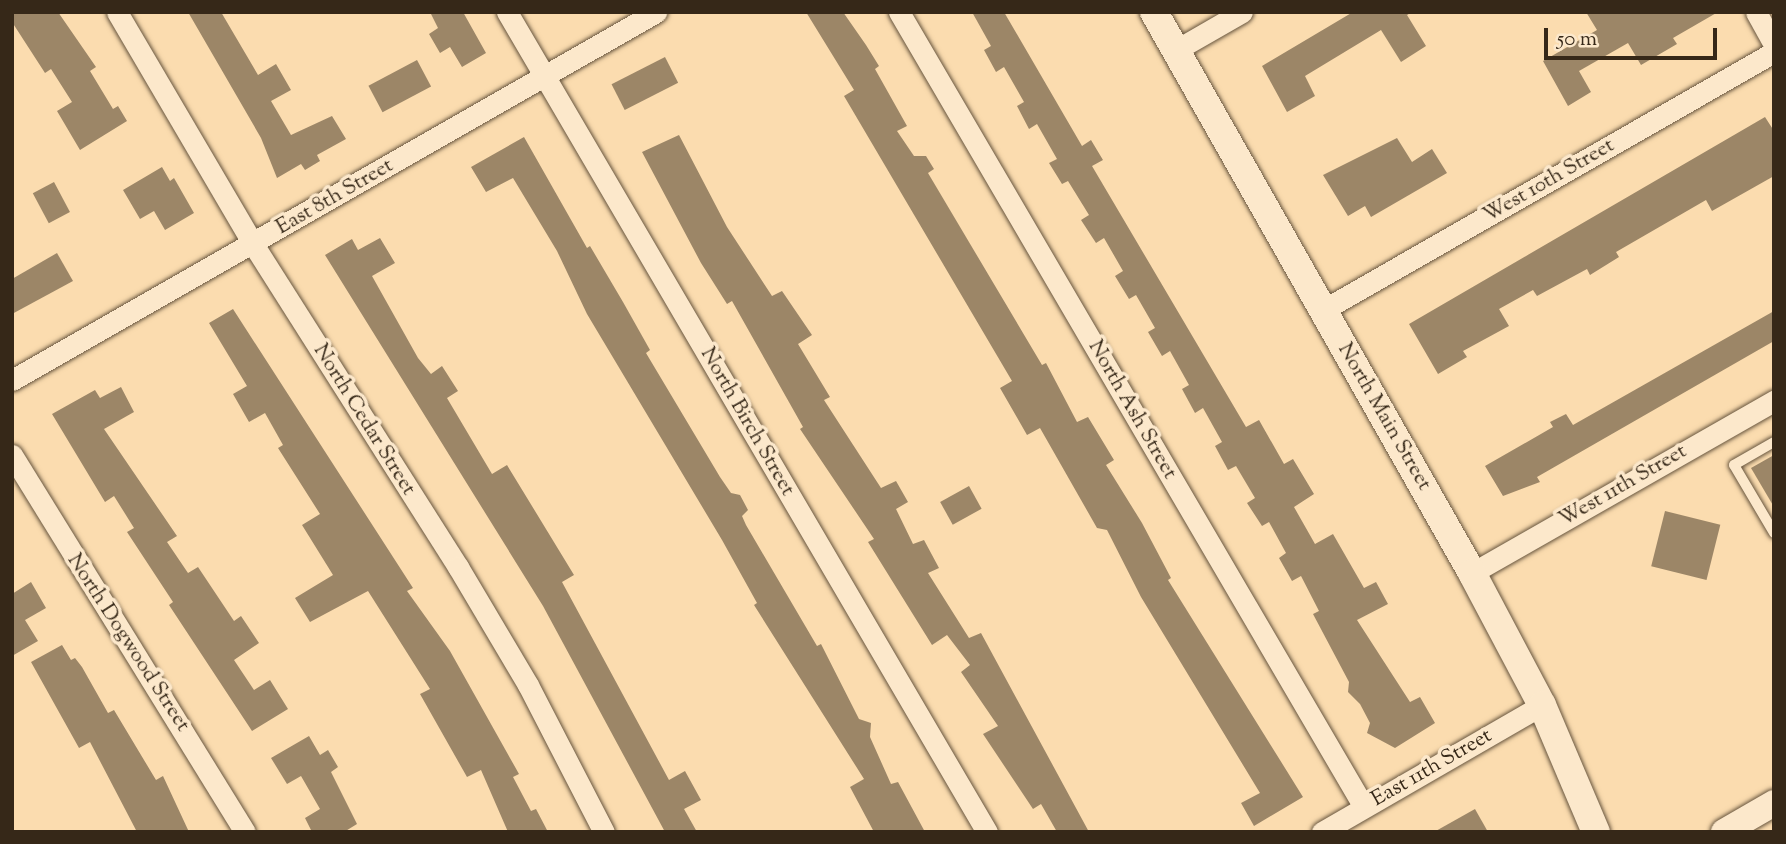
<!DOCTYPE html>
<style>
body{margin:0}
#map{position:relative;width:1786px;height:844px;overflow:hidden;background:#fbdcaf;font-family:"Sorts Mill Goudy",serif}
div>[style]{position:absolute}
.building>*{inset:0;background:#9c8667;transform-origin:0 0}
.roads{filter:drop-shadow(0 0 2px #67553e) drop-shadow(0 0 2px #67553e)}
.service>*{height:10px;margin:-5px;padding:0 5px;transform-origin:5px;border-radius:5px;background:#fce8cb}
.minor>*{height:21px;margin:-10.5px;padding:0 10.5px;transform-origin:10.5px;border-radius:10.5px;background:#fce8cb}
.tertiary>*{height:26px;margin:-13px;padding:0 13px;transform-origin:13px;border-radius:13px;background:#fce8cb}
.secondary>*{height:28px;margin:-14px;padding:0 14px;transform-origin:14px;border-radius:14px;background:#fce8cb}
span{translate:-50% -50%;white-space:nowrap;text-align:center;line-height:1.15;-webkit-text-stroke:7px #fce8cb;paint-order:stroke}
.street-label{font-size:21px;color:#362818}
.frame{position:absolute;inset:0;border:14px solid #362818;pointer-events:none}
.scale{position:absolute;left:1544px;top:28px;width:173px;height:32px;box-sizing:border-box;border:4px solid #362818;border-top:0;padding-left:9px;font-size:21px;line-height:24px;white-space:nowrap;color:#362818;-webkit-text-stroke:5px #fce8cb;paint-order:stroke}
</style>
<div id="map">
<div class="building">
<div style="clip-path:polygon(12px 12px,58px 12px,96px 67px,90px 71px,113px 109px,118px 106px,127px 121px,80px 150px,57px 111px,72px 102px,51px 69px,45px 73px,12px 22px)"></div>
<div style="clip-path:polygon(188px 12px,221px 12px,258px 75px,276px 64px,291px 90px,271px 101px,291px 135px,332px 116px,346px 139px,317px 155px,320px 161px,305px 170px,301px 164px,277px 178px,261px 138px)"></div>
<div style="clip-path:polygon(430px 12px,463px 12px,486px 53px,462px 67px,450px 47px,440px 53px,429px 34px,438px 28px)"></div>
<div style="clip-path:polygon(806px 12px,843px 12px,866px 45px,879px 66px,875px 69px,907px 126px,897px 131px,914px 156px,926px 156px,934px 169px,928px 173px,1042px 365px,1046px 363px,1077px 422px,1088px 417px,1114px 460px,1106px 465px,1142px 523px,1171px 578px,1168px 580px,1303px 797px,1254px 826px,1241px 803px,1260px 793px,1141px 597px,1107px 530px,1097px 528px,1040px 428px,1027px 435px,1000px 388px,1012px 381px,844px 96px,854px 90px)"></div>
<div style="clip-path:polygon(972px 12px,1004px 12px,1082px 146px,1091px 140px,1103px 160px,1092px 166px,1246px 427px,1259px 420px,1284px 464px,1293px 459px,1314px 494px,1294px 507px,1315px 544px,1333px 534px,1364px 588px,1376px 582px,1388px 604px,1357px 620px,1410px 702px,1420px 697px,1435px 723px,1395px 748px,1367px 733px,1370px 723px,1360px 704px,1348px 692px,1349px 682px,1313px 614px,1319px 611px,1301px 576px,1292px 581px,1279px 558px,1286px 553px,1269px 522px,1262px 526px,1247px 503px,1255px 498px,1236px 466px,1228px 470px,1215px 446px,1222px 442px,1203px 408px,1195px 413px,1182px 389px,1189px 385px,1170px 351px,1162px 356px,1148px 332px,1155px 328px,1136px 295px,1129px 299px,1115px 276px,1123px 271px,1104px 238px,1096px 243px,1081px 220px,1089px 215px,1068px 181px,1062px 184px,1049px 163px,1057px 159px,1037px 124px,1029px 129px,1017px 106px,1024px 102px,1004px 67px,996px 72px,984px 50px,991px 46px)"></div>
<div style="clip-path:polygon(1353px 12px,1412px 12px,1407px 15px,1426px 46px,1401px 62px,1381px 30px,1305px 76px,1315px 96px,1287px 112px,1262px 66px)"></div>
<div style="clip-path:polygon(1586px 12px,1718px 12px,1673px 38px,1677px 44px,1641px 65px,1628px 43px,1579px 71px,1591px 92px,1568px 106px,1543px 61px,1597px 30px)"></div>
<div style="left:665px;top:57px;width:29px;height:60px;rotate:63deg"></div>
<div style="left:417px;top:60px;width:30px;height:55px;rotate:62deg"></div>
<div style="clip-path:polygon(1765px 117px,1774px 131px,1774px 176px,1712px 211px,1706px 200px,1616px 252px,1619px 257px,1590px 275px,1587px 269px,1537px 296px,1533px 290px,1499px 309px,1509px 326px,1463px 351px,1467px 357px,1438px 374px,1409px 324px)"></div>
<div style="clip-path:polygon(679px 135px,727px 227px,772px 296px,782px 291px,812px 335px,798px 344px,830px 397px,824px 400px,881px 488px,896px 481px,908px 502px,896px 509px,913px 544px,924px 540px,939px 568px,928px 573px,969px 638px,981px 633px,1089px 832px,1057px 832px,1041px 804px,1033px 809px,983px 734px,998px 726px,961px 672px,970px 665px,947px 635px,932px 645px,868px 542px,874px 539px,800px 429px,803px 427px,732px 301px,727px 304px,701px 263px,642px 152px)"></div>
<div style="clip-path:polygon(524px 137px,587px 248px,590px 246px,623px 302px,650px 350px,646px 353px,720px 477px,731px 493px,740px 495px,748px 510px,742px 516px,746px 525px,817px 646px,821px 644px,859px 719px,871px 723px,870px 737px,891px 784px,898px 782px,925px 832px,874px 832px,850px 787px,864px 779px,754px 605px,757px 603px,722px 540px,587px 314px,557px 251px,513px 178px,486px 192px,471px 167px)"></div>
<div style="clip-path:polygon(1397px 138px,1412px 162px,1432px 149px,1447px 173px,1371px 217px,1365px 206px,1348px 216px,1323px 175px)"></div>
<div style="clip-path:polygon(162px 167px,170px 181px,174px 178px,194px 213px,165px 230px,154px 211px,140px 219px,123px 190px)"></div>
<div style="left:54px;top:182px;width:34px;height:24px;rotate:62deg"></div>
<div style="clip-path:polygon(380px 238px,395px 263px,372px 276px,418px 358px,431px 374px,442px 366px,458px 391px,447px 398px,492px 474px,507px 465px,574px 575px,562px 582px,669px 780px,685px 771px,701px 800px,684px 809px,697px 832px,665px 832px,543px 606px,325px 255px,352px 239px,358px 250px)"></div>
<div style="clip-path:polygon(57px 253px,73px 281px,12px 314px,12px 279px)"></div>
<div style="clip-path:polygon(233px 309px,413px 588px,407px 591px,450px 651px,519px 774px,513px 777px,531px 811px,536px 809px,548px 832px,508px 832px,481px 770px,467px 777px,420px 694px,430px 689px,368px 591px,310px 622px,295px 598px,333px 575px,302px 525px,320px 514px,278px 448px,283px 445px,265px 413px,249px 422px,233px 394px,247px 386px,209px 323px)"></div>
<div style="clip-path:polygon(1774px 311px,1774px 341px,1537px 477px,1540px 482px,1503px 496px,1485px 466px,1553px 427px,1550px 422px,1566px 414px,1573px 425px)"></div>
<div style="clip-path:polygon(121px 387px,134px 412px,104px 429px,177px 536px,167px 542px,188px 573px,198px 567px,234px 621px,241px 616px,259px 643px,234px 660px,254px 690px,270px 680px,288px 709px,252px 731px,169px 605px,173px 602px,127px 532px,134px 528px,114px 496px,105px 502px,52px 414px,95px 390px,100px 398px)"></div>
<div style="clip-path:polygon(1774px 455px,1774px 507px,1751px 468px)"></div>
<div style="left:969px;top:486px;width:26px;height:33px;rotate:61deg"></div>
<div style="left:1665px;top:511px;width:57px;height:57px;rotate:14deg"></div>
<div style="clip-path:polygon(31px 582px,46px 608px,25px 620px,38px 641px,12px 656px,12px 594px)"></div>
<div style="clip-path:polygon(62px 645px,71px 660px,75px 658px,82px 667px,108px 713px,114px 710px,156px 780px,163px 776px,189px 832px,137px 832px,90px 742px,79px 748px,31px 662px)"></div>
<div style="clip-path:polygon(309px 736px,320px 755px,328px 750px,338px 767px,331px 772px,357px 824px,344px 832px,312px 832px,305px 818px,320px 809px,301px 776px,287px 784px,271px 758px)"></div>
<div style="clip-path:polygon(1475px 809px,1488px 832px,1434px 832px)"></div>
</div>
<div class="roads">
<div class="service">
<div style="left:1774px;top:442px;width:46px;rotate:150.1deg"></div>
<div style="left:1734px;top:465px;width:79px;rotate:59.5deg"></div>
</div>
<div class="minor">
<div style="left:117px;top:12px;width:269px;rotate:59.6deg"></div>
<div style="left:253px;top:244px;width:383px;rotate:57.6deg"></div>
<div style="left:458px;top:567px;width:137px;rotate:59.3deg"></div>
<div style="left:528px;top:685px;width:165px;rotate:62.7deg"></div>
<div style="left:507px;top:12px;width:950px;rotate:59.66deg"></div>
<div style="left:899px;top:12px;width:921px;rotate:59.68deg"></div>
<div style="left:1756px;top:12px;width:37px;rotate:61deg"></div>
<div style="left:1176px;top:50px;width:76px;rotate:-29.9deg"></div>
<div style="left:1323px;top:310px;width:520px;rotate:-29.77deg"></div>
<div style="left:12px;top:380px;width:742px;rotate:-29.74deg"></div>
<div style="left:12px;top:455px;width:443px;rotate:58.3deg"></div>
<div style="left:1472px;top:573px;width:348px;rotate:-29.7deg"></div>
<div style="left:1322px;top:832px;width:254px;rotate:-30deg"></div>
</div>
<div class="tertiary">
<div style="left:1724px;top:832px;width:58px;rotate:-30.1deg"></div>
</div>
<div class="secondary">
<div style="left:1154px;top:12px;width:645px;rotate:60.45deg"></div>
<div style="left:1472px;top:573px;width:149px;rotate:62.1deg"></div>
<div style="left:1542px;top:705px;width:138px;rotate:67deg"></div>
</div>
</div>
<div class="street-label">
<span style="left:1549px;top:181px;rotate:-30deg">West 10th Street</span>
<span style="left:335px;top:197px;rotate:-30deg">East 8th Street</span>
<span style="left:1132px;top:410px;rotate:60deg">North Ash Street</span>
<span style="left:1384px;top:417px;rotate:60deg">North Main Street</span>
<span style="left:364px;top:420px;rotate:58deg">North Cedar Street</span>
<span style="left:747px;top:422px;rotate:60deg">North Birch Street</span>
<span style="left:1623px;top:486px;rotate:-30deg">West 11th Street</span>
<span style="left:128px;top:643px;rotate:57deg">North Dogwood Street</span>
<span style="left:1432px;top:768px;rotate:-30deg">East 11th Street</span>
</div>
<div class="frame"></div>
<div class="scale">50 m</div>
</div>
